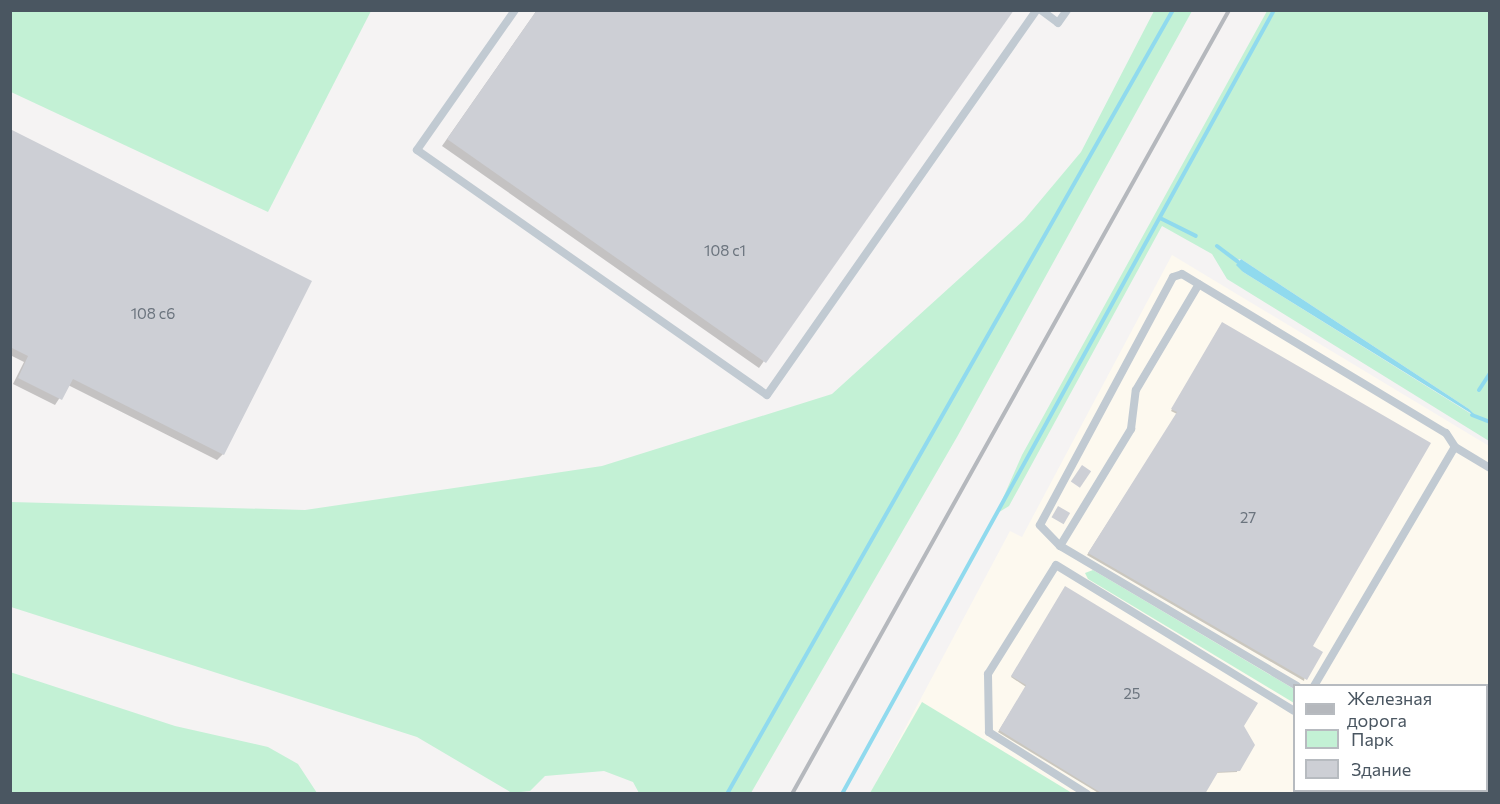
<!DOCTYPE html>
<meta charset="utf-8">
<style>
body{margin:0}
#map{position:relative;width:1500px;height:804px;overflow:hidden;background:#f5f3f3;font-family:Commissioner,sans-serif}
div>[style]{position:absolute}
.commercial>*{inset:0;background:#fdf9ef}
.green>*{inset:0;background:#c3f1d5}
.water>*{inset:0;background:#90daee}
.shadow>*{inset:0;background:#0003}
.stream>*{height:4px;margin:-2px;padding:0 2px;transform-origin:2px;border-radius:2px;background:#90daee}
.building>*{inset:0;background:#cdcfd5;transform-origin:0 0}
.service>*{height:8px;margin:-4px;padding:0 4px;transform-origin:4px;border-radius:4px;background:#c1cad2}
.rail>*{height:4px;margin:-2px;padding:0 2px;transform-origin:2px;border-radius:2px;background:#b5b8bd}
span{translate:-50% -50%;white-space:nowrap;text-align:center;line-height:1.15;-webkit-text-stroke:4.5px #fff;paint-order:stroke}
.number-label{font-size:15px;color:#6b747e}
.number-label span{-webkit-text-stroke-width:0}
.frame{position:absolute;inset:0;border:12px solid #4a5661;pointer-events:none}
.legend{position:absolute;left:1293px;top:684px;width:195px;height:108px;box-sizing:border-box;background:#fff;border:2px solid #b7bbc0;margin:0;padding:8px 10px;list-style:none;font-size:18px;color:#4a5661}
.legend li{display:flex;align-items:center;gap:12px;height:30px}
.legend b{width:30px;border:2px solid #b7bbc0}
</style>
<div id="map">
<div class="commercial">
<div style="clip-path:polygon(evenodd,1172px 255px,1489px 446px,1489px 793px,870px 794px,1010px 531px,1022px 537px,1172px 255px,1294px 686px,1486px 686px,1486px 790px,1294px 790px,1294px 686px)"></div>
</div>
<div class="green">
<div style="clip-path:polygon(11px 10px,371px 10px,371px 11px,268px 212px,11px 92px)"></div>
<div style="clip-path:polygon(1154px 11px,1192px 11px,957px 437px,751px 793px,639px 793px,633px 782px,604px 771px,545px 776px,530px 791px,512px 793px,417px 737px,11px 607px,11px 502px,305px 510px,602px 466px,832px 394px,1024px 220px,1081px 152px)"></div>
<div style="clip-path:polygon(evenodd,1267px 11px,1489px 11px,1489px 441px,1227px 279px,1212px 254px,1162px 226px,1009px 506px,996px 514px,1022px 455px,1267px 11px,1241px 259px,1469px 409px,1476px 417px,1243px 272px,1236px 260px,1241px 259px)"></div>
<div style="clip-path:polygon(1093px 570px,1294px 689px,1294px 703px,1088px 579px,1085px 573px)"></div>
<div style="clip-path:polygon(10px 672px,175px 726px,268px 747px,298px 764px,317px 793px,11px 793px)"></div>
<div style="clip-path:polygon(922px 702px,1072px 793px,870px 793px)"></div>
</div>
<div class="water">
<div style="clip-path:polygon(1241px 259px,1469px 409px,1477px 417px,1243px 272px,1236px 265px)"></div>
</div>
<div class="shadow">
<div style="clip-path:polygon(537px 10px,1012px 10px,759px 368px,442px 146px)"></div>
<div style="clip-path:polygon(10px 130px,223px 454px,217px 460px,68px 385px,55px 405px,13px 384px,24px 362px,10px 355px)"></div>
<div style="clip-path:polygon(1221px 325px,1311px 647px,1304px 681px,1087px 555px,1177px 414px,1171px 411px)"></div>
<div style="clip-path:polygon(1064px 590px,1243px 726px,1237px 772px,1215px 773px,1203px 794px,1100px 794px,998px 732px,1026px 687px,1011px 677px)"></div>
</div>
<div class="stream">
<div style="left:1160px;top:218px;width:40px;rotate:26.6deg"></div>
<div style="left:1217px;top:246px;width:26px;rotate:37deg"></div>
<div style="left:1479px;top:390px;width:20px;rotate:-57deg"></div>
<div style="left:1472px;top:415px;width:19px;rotate:21deg"></div>
<div style="left:727px;top:794px;width:902px;rotate:-60.37deg"></div>
<div style="left:842px;top:794px;width:895px;rotate:-61.14deg"></div>
</div>
<div class="building">
<div style="clip-path:polygon(537px 10px,1014px 10px,766px 363px,447px 139px)"></div>
<div style="clip-path:polygon(10px 129px,312px 281px,224px 455px,73px 379px,62px 400px,18px 378px,28px 356px,10px 347px)"></div>
<div style="clip-path:polygon(1222px 322px,1431px 443px,1313px 646px,1323px 652px,1307px 680px,1088px 553px,1177px 412px,1171px 409px)"></div>
<div style="left:1082px;top:465px;width:11px;height:20px;rotate:34deg"></div>
<div style="left:1058px;top:506px;width:14px;height:13px;rotate:30deg"></div>
<div style="clip-path:polygon(1065px 586px,1258px 703px,1244px 726px,1255px 745px,1240px 771px,1218px 772px,1205px 794px,1103px 794px,999px 730px,1026px 685px,1011px 676px)"></div>
<div style="clip-path:polygon(1486px 714px,1490px 716px,1490px 733px,1486px 731px)"></div>
</div>
<div class="service">
<div style="left:515px;top:10px;width:171px;rotate:125deg"></div>
<div style="left:417px;top:150px;width:427px;rotate:35deg"></div>
<div style="left:767px;top:395px;width:470px;rotate:-55deg"></div>
<div style="left:1041px;top:10px;width:21px;rotate:37deg"></div>
<div style="left:1058px;top:23px;width:16px;rotate:-55deg"></div>
<div style="left:1060px;top:546px;width:137px;rotate:-58.7deg"></div>
<div style="left:1131px;top:429px;width:39px;rotate:-83deg"></div>
<div style="left:1136px;top:390px;width:123px;rotate:-59.3deg"></div>
<div style="left:1297px;top:686px;width:275px;rotate:-149.4deg"></div>
<div style="left:1060px;top:546px;width:29px;rotate:-134deg"></div>
<div style="left:1040px;top:525px;width:281px;rotate:-61.8deg"></div>
<div style="left:1173px;top:277px;width:9px;rotate:-18deg"></div>
<div style="left:1182px;top:274px;width:308px;rotate:31.1deg"></div>
<div style="left:1446px;top:433px;width:17px;rotate:57deg"></div>
<div style="left:1455px;top:447px;width:41px;rotate:31deg"></div>
<div style="left:1314px;top:686px;width:277px;rotate:-59.5deg"></div>
<div style="left:1486px;top:782px;width:4px;rotate:27deg"></div>
<div style="left:1426px;top:790px;width:6px;rotate:39deg"></div>
<div style="left:1087px;top:794px;width:116px;rotate:-147.7deg"></div>
<div style="left:989px;top:732px;width:58px;rotate:-91deg"></div>
<div style="left:988px;top:674px;width:128px;rotate:-58deg"></div>
<div style="left:1056px;top:565px;width:279px;rotate:31.5deg"></div>
</div>
<div class="rail">
<div style="left:792px;top:794px;width:898px;rotate:-60.86deg"></div>
</div>
<div class="number-label">
<span style="left:725px;top:251px">108 с1</span>
<span style="left:153px;top:314px">108 с6</span>
<span style="left:1248px;top:518px">27</span>
<span style="left:1132px;top:694px">25</span>
</div>
<div class="frame"></div>
<ul class="legend">
<li><b style="height:8px;background:#b5b8bd"></b>Железная дорога</li>
<li><b style="height:16px;background:#c3f1d5"></b>Парк</li>
<li><b style="height:16px;background:#cdcfd5"></b>Здание</li>
</ul>
</div>
